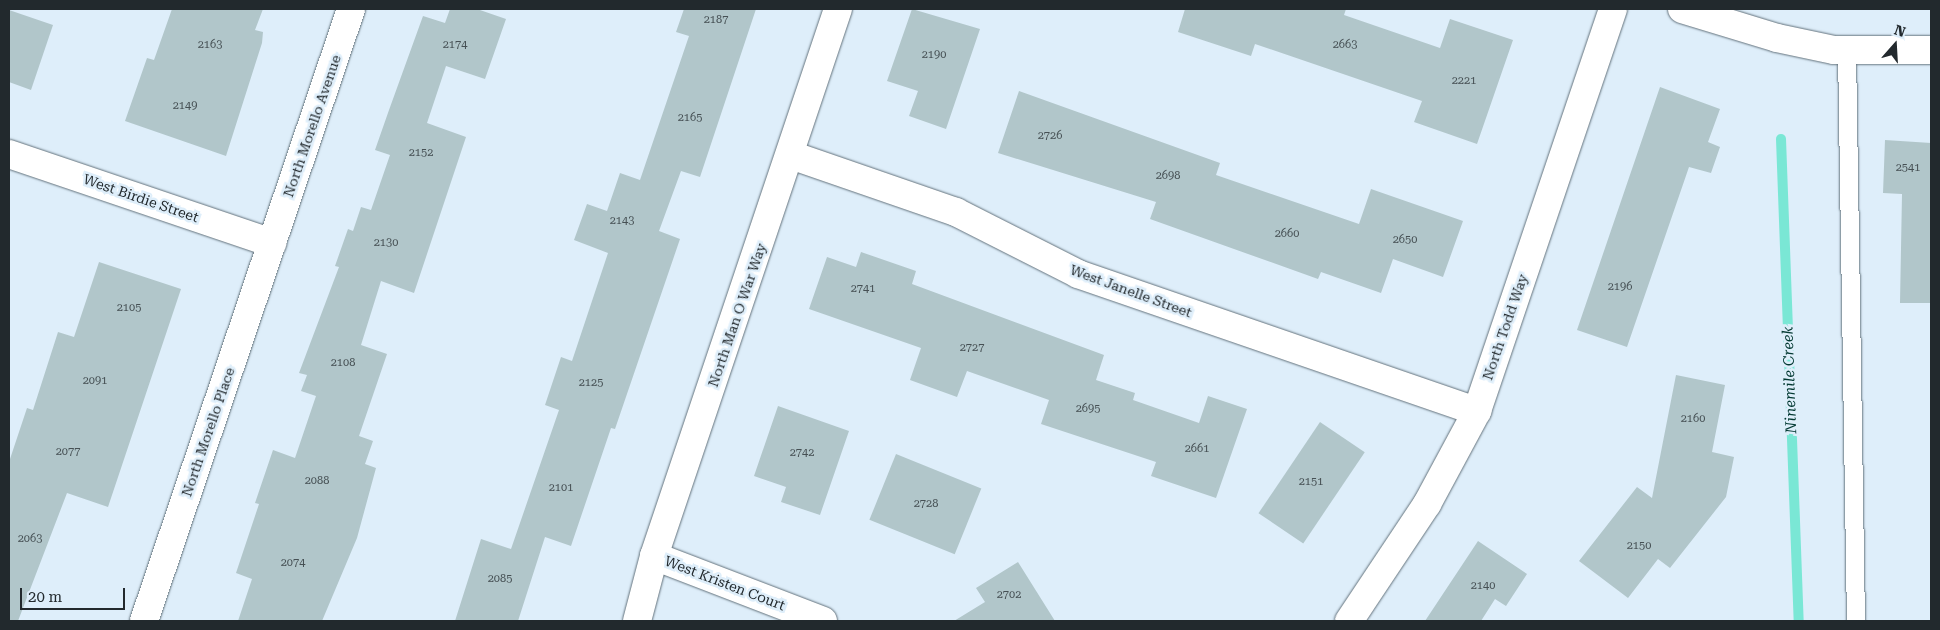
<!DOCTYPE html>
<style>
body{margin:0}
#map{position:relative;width:1940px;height:630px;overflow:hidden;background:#deeefa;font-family:"Roboto Serif",serif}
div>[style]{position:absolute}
.stream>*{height:10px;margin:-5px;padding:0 5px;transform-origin:5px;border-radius:5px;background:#7ae7d5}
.building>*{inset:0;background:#b1c6ca;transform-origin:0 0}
.roads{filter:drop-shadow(0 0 1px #63727c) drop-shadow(0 0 1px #63727c)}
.lane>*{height:18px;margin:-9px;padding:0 9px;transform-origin:9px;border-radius:9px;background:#fff}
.street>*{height:28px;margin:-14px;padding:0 14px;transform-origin:14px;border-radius:14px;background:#fff}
.secondary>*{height:28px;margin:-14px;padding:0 14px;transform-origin:14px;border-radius:14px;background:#fff}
span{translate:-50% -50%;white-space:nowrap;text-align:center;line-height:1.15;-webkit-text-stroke:5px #deeefa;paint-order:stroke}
.number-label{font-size:11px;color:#465054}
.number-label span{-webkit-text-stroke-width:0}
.street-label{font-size:14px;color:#22292d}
.water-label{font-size:15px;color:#043a33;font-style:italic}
.frame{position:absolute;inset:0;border:10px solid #22292d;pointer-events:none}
.north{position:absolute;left:1870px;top:20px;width:50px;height:50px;-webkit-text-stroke:4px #deeefa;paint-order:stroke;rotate:19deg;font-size:14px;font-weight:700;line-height:20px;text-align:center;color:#22292d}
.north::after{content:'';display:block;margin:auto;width:18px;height:22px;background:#22292d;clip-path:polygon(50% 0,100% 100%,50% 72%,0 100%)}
.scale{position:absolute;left:20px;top:588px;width:105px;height:22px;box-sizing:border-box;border:2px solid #22292d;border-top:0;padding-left:6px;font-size:15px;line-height:18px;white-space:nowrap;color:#22292d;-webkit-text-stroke:4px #deeefa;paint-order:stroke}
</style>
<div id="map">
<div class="stream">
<div style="left:1781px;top:139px;width:482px;rotate:87.9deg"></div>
</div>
<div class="building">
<div style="clip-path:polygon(172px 9px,263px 9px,255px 30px,263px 32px,262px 43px,226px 156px,125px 121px,147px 58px,154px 60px)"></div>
<div style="clip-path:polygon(450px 9px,477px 9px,506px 19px,485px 79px,446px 66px,427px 123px,466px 137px,414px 293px,381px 281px,361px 345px,387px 354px,359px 436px,373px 441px,365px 464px,376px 468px,357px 538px,322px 621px,238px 621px,252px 579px,236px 573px,259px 504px,255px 503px,273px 450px,295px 458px,316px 396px,301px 391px,307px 375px,299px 373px,339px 267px,335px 266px,348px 229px,353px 231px,361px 207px,371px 210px,390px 155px,375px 150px,389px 110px,423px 16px,445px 23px)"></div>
<div style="clip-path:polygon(684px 9px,756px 9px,700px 177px,681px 171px,659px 231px,680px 239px,615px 429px,611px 428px,571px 546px,545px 537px,518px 621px,455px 621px,481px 539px,511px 549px,559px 410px,545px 405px,561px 357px,572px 361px,608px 253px,574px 240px,587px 204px,607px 211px,620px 173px,640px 180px,689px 36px,676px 32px)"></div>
<div style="clip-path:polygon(912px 9px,980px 29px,946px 129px,909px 116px,918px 91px,887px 81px)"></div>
<div style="clip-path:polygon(1185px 9px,1346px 9px,1344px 15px,1440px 48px,1450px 19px,1513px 40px,1477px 144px,1414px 122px,1422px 101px,1255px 44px,1251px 56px,1178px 32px)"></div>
<div style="clip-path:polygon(9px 10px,53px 25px,31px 90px,9px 82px)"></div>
<div style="clip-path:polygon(1660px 87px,1720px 109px,1708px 142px,1720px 147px,1711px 173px,1689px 167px,1627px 347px,1577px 330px)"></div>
<div style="clip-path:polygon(1019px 91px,1220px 163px,1216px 175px,1359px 224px,1371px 189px,1463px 221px,1443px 277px,1393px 259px,1381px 293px,1321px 272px,1318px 279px,1150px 219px,1156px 202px,998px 153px)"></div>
<div style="clip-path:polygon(1885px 140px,1931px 143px,1931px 303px,1900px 303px,1902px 194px,1883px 193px)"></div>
<div style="clip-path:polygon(861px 252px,916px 271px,912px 284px,1104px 355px,1096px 380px,1135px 393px,1133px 400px,1199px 423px,1208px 396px,1247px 409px,1216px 498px,1151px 476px,1156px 462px,1041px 424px,1049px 400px,967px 371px,957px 397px,910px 380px,921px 348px,809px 309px,827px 257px,856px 267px)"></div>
<div style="clip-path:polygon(99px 262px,181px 289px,108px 507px,67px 493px,18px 621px,9px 621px,9px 462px,27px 408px,33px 410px,58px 332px,74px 337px)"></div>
<div style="clip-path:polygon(1676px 375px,1725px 385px,1712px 452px,1734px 457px,1726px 497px,1670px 568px,1658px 559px,1628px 598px,1579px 561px,1637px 487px,1652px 498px)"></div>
<div style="clip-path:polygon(778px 406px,849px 431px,820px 515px,781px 502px,786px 487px,754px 476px)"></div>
<div style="left:1320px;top:422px;width:54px;height:110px;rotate:34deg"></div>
<div style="left:896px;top:454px;width:92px;height:71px;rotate:22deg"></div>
<div style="clip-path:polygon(1478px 541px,1527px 574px,1506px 606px,1495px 599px,1481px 621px,1425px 621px)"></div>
<div style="clip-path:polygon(1018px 562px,1055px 621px,954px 621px,985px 602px,976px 588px)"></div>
</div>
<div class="roads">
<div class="lane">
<div style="left:1847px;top:50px;width:571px;rotate:89.1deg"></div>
</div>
<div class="street">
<div style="left:9px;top:154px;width:278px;rotate:18.7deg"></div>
<div style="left:791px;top:155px;width:175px;rotate:19.1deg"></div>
<div style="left:956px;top:212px;width:137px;rotate:26.9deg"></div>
<div style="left:1078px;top:274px;width:422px;rotate:19deg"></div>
<div style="left:654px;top:556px;width:181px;rotate:21deg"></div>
<div style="left:144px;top:621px;width:646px;rotate:-71.31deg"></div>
<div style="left:637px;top:621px;width:67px;rotate:-75.3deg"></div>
<div style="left:654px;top:556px;width:577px;rotate:-71.41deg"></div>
<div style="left:1349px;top:621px;width:141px;rotate:-56.3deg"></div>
<div style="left:1427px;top:504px;width:106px;rotate:-61.7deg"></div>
<div style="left:1477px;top:411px;width:424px;rotate:-71.3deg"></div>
</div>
<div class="secondary">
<div style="left:1682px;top:9px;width:99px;rotate:17deg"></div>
<div style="left:1777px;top:38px;width:58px;rotate:11.9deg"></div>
<div style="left:1834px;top:50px;width:97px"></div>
</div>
</div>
<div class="number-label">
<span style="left:716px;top:20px">2187</span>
<span style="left:210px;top:45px">2163</span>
<span style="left:455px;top:45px">2174</span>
<span style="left:1345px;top:45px">2663</span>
<span style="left:934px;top:55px">2190</span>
<span style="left:1464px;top:81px">2221</span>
<span style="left:185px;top:106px">2149</span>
<span style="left:690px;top:118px">2165</span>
<span style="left:1050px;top:136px">2726</span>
<span style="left:421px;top:153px">2152</span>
<span style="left:1908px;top:168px">2541</span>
<span style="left:1168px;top:176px">2698</span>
<span style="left:622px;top:221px">2143</span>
<span style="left:1287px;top:234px">2660</span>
<span style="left:1405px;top:240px">2650</span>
<span style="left:386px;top:243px">2130</span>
<span style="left:1620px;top:287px">2196</span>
<span style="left:863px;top:289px">2741</span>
<span style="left:129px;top:308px">2105</span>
<span style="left:972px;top:348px">2727</span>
<span style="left:343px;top:363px">2108</span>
<span style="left:95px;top:381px">2091</span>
<span style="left:591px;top:383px">2125</span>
<span style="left:1088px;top:409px">2695</span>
<span style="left:1693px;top:419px">2160</span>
<span style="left:1197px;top:449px">2661</span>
<span style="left:68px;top:452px">2077</span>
<span style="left:802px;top:453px">2742</span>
<span style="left:317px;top:481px">2088</span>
<span style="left:1311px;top:482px">2151</span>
<span style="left:561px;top:488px">2101</span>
<span style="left:926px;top:504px">2728</span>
<span style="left:30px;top:539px">2063</span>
<span style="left:1639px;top:546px">2150</span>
<span style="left:293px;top:563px">2074</span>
<span style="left:500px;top:579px">2085</span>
<span style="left:1483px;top:586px">2140</span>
<span style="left:1009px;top:595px">2702</span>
</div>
<div class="street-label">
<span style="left:312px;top:126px;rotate:-71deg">North Morello Avenue</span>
<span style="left:141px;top:198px;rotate:19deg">West Birdie Street</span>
<span style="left:1131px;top:291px;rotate:20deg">West Janelle Street</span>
<span style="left:737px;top:315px;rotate:-71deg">North Man O War Way</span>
<span style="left:1505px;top:327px;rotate:-71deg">North Todd Way</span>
<span style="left:208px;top:432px;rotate:-71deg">North Morello Place</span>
<span style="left:725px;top:583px;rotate:21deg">West Kristen Court</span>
</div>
<div class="water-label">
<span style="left:1790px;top:380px;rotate:-92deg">Ninemile Creek</span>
</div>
<div class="frame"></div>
<div class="north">N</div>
<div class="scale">20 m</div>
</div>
